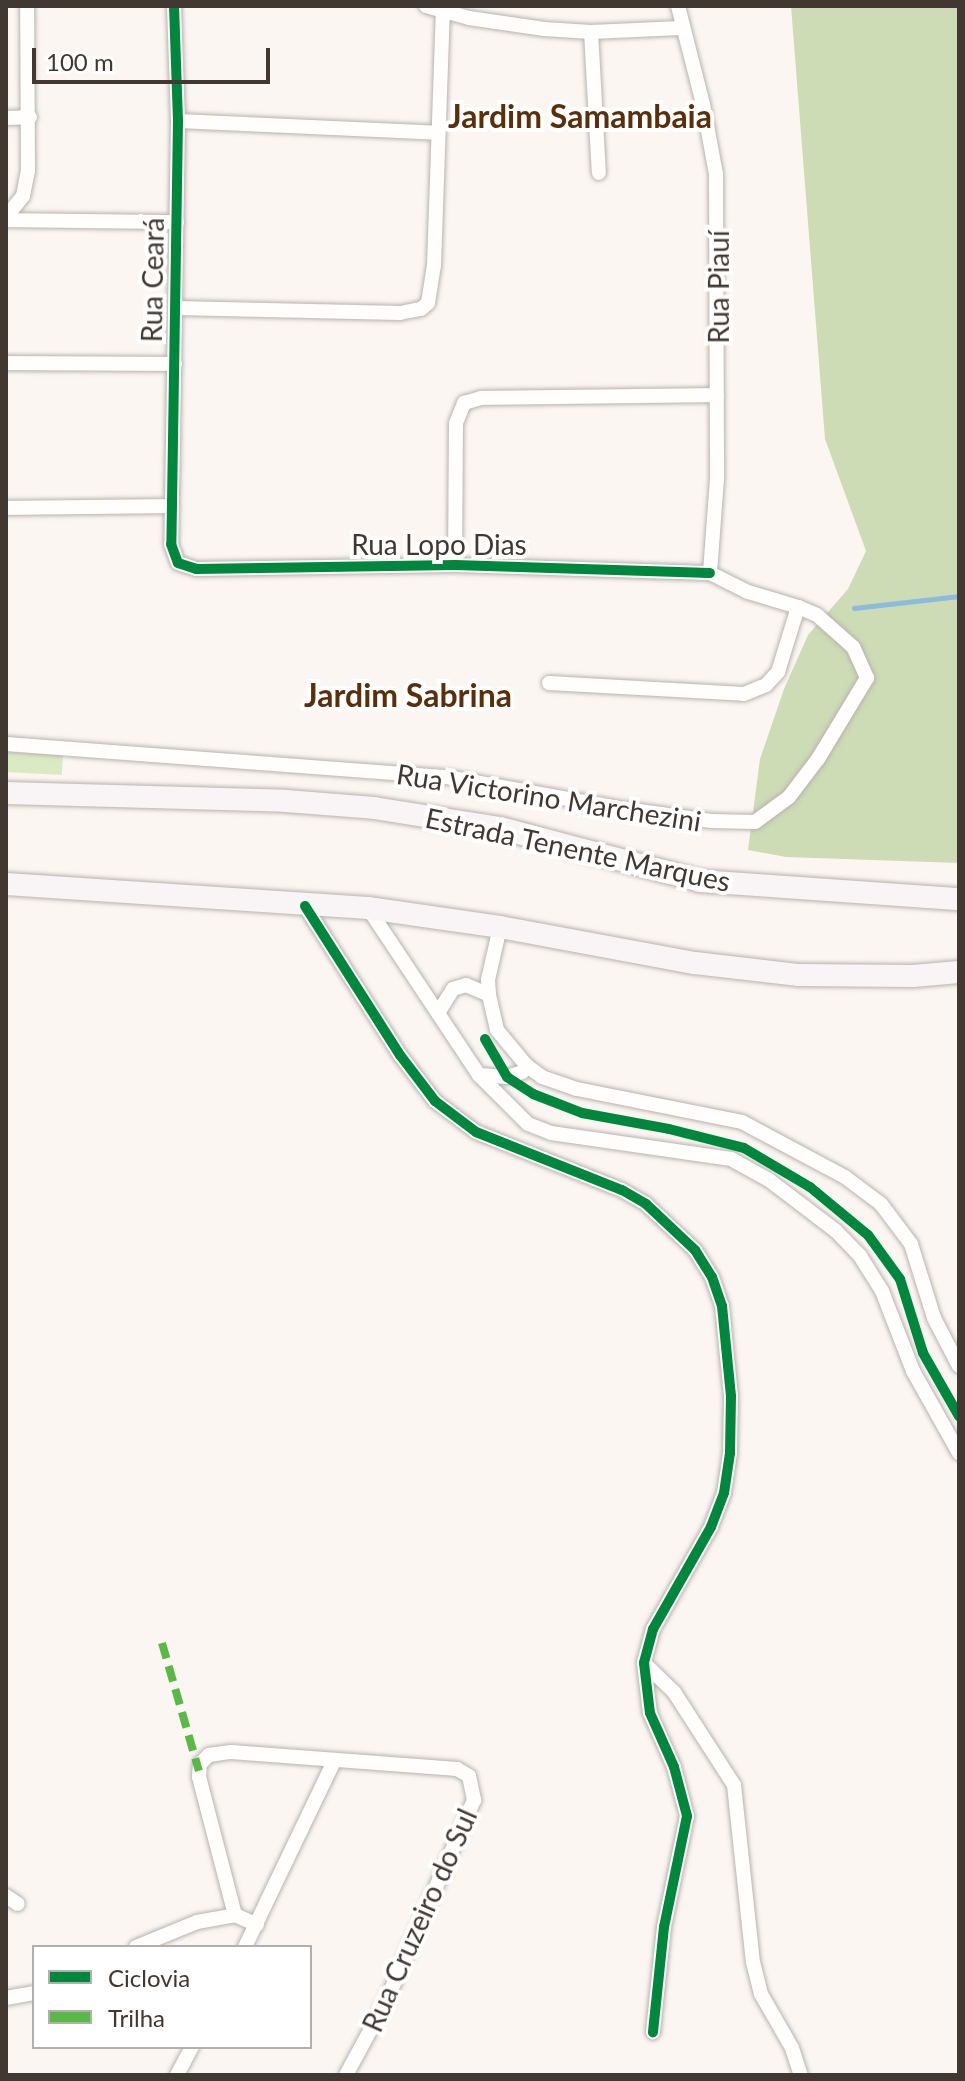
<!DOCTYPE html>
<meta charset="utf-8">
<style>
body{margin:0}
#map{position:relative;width:965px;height:2081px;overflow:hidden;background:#fcf6f2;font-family:Lato,sans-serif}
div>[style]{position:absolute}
.green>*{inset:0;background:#dceac3;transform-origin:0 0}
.forest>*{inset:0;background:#cddcb4}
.stream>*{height:5px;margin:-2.5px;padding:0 2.5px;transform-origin:2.5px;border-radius:2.5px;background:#8dbbdb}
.roads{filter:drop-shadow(0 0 2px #b9b2ae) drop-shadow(0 0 2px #b9b2ae)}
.minor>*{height:14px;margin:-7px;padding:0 7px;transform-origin:7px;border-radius:7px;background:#fffefd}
.primary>*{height:22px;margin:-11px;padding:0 11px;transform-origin:11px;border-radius:11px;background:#f9f4f5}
.quiet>*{height:8px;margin-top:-4px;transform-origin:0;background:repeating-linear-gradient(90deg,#58b947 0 16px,transparent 0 24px)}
.cycleway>*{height:10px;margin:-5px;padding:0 5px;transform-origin:5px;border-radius:5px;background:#00873e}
span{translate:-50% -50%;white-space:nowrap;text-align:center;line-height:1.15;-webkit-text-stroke:8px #fff;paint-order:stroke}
.street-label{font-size:28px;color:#413832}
.quarter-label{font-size:32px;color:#5c2f0b;font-weight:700}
.frame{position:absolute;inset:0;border:8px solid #413832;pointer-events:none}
.legend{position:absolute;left:32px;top:1945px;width:280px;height:104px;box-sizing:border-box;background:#fff;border:2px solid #b3afad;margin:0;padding:10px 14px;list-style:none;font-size:24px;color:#413832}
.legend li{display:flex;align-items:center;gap:16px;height:40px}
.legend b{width:40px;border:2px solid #b3afad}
.scale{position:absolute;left:32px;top:48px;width:238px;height:36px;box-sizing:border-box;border:4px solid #413832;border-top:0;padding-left:10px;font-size:24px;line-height:28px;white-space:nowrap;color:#413832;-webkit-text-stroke:6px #fff;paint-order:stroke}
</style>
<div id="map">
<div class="green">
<div style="left:6px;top:752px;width:57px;height:20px;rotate:3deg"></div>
</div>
<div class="forest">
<div style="clip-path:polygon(791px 6px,959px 6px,959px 863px,786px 857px,748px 850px,760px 759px,784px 689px,808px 635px,848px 589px,866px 551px,825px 439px)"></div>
</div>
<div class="stream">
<div style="left:854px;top:608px;width:106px;rotate:-6.5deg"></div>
</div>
<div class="roads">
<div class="minor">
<div style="left:174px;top:6px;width:115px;rotate:88deg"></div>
<div style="left:178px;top:121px;width:423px;rotate:90.9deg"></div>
<div style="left:171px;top:544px;width:20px;rotate:70deg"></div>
<div style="left:178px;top:563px;width:19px;rotate:18deg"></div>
<div style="left:196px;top:569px;width:259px;rotate:-0.9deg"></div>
<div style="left:455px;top:565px;width:255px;rotate:1.8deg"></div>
<div style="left:426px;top:6px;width:45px;rotate:15.6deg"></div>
<div style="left:469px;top:18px;width:76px;rotate:8.3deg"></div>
<div style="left:544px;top:29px;width:47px;rotate:3.7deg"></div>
<div style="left:591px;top:32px;width:90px;rotate:-2.5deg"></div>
<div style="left:678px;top:6px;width:101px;rotate:75.7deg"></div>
<div style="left:703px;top:104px;width:71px;rotate:79.5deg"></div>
<div style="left:716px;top:174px;width:305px;rotate:89.8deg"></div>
<div style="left:717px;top:479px;width:94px;rotate:94.3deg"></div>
<div style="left:591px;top:32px;width:141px;rotate:86.8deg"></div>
<div style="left:6px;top:118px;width:24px;rotate:-2deg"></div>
<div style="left:178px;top:121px;width:260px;rotate:2.6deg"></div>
<div style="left:6px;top:217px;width:27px;rotate:-51deg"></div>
<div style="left:23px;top:196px;width:25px;rotate:-79deg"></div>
<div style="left:28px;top:171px;width:165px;rotate:-90.3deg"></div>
<div style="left:6px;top:220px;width:171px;rotate:0.7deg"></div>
<div style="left:176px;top:308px;width:224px;rotate:1.3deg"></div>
<div style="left:400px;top:313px;width:21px;rotate:-11deg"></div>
<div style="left:421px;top:309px;width:9px;rotate:-41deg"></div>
<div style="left:428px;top:303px;width:38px;rotate:-81deg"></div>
<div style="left:434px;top:265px;width:253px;rotate:-88deg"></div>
<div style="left:6px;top:363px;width:169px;rotate:0.3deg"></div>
<div style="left:6px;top:508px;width:165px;rotate:-0.7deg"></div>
<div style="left:455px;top:565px;width:142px;rotate:-89.6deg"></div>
<div style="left:456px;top:423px;width:22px;rotate:-68deg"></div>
<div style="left:464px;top:403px;width:18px;rotate:-16deg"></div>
<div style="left:481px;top:398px;width:236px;rotate:-0.7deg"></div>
<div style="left:549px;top:683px;width:195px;rotate:3.2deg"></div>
<div style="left:744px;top:694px;width:24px;rotate:-22deg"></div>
<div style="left:766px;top:685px;width:18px;rotate:-47deg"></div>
<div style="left:778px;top:672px;width:68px;rotate:-72.9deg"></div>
<div style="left:798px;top:607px;width:52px;rotate:-163.3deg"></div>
<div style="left:748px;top:592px;width:42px;rotate:-153.4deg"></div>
<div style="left:6px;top:744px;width:442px;rotate:4.3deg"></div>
<div style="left:447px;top:777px;width:173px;rotate:10.3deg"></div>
<div style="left:617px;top:808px;width:95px;rotate:7.9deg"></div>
<div style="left:711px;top:821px;width:44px;rotate:1.3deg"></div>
<div style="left:755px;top:822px;width:42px;rotate:-36.3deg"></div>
<div style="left:789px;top:797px;width:48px;rotate:-52.7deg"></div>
<div style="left:818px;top:759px;width:95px;rotate:-58.8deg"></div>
<div style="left:867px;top:678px;width:34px;rotate:-114deg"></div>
<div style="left:853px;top:647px;width:48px;rotate:-138.4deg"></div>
<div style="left:817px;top:615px;width:21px;rotate:-157deg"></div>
<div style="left:305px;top:906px;width:177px;rotate:57.5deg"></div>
<div style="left:400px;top:1055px;width:58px;rotate:52.7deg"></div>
<div style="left:435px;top:1101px;width:51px;rotate:37.1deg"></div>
<div style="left:476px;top:1132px;width:157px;rotate:21.7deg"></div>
<div style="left:622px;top:1190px;width:28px;rotate:30deg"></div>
<div style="left:646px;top:1204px;width:67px;rotate:43.2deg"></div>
<div style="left:695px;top:1250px;width:32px;rotate:58deg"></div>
<div style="left:712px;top:1277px;width:31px;rotate:71deg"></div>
<div style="left:722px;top:1306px;width:90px;rotate:84.3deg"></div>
<div style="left:731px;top:1396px;width:57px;rotate:91deg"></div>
<div style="left:730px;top:1453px;width:40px;rotate:98.5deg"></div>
<div style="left:724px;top:1493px;width:36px;rotate:111deg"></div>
<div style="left:711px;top:1527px;width:117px;rotate:119.6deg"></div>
<div style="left:653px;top:1629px;width:35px;rotate:105deg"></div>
<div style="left:644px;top:1663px;width:50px;rotate:83.2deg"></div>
<div style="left:650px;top:1713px;width:59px;rotate:66deg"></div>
<div style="left:674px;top:1767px;width:51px;rotate:75.1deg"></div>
<div style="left:687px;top:1816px;width:113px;rotate:101.7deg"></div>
<div style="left:664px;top:1927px;width:106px;rotate:96deg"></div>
<div style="left:368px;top:908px;width:201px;rotate:56.4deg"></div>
<div style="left:479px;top:1075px;width:69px;rotate:45deg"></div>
<div style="left:528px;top:1124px;width:25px;rotate:21deg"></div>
<div style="left:551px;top:1133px;width:182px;rotate:8.2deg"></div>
<div style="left:731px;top:1159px;width:43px;rotate:28.9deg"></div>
<div style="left:769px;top:1180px;width:84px;rotate:37.3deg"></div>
<div style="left:836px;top:1231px;width:35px;rotate:46deg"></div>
<div style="left:860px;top:1256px;width:41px;rotate:57.8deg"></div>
<div style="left:882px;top:1291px;width:86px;rotate:68.8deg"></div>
<div style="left:913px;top:1371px;width:94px;rotate:60.7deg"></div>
<div style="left:500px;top:927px;width:54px;rotate:102.8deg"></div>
<div style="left:488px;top:980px;width:15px;rotate:86deg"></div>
<div style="left:489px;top:995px;width:36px;rotate:77deg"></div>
<div style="left:497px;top:1030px;width:47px;rotate:50.2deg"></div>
<div style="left:527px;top:1066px;width:19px;rotate:36deg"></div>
<div style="left:542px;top:1077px;width:37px;rotate:19deg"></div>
<div style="left:577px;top:1089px;width:168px;rotate:11.3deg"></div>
<div style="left:742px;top:1122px;width:117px;rotate:28.1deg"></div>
<div style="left:845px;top:1177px;width:45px;rotate:36.9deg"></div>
<div style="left:881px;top:1204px;width:50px;rotate:53.1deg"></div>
<div style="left:911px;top:1244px;width:77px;rotate:72.7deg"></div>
<div style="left:934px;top:1318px;width:54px;rotate:62.5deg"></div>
<div style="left:438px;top:1013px;width:28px;rotate:-58deg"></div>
<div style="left:453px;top:989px;width:14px;rotate:-17deg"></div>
<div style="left:466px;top:985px;width:25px;rotate:23deg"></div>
<div style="left:479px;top:1075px;width:28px;rotate:4deg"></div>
<div style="left:507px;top:1077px;width:16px;rotate:-18deg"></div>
<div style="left:522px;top:1072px;width:8px;rotate:-50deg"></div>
<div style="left:644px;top:1663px;width:42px;rotate:44deg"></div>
<div style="left:674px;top:1692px;width:111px;rotate:57.2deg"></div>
<div style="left:734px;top:1785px;width:178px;rotate:83.9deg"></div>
<div style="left:753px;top:1962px;width:33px;rotate:76deg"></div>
<div style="left:761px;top:1994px;width:62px;rotate:60.1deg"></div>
<div style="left:792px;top:2048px;width:28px;rotate:72deg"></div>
<div style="left:6px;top:1896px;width:14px;rotate:34deg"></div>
<div style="left:235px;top:1915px;width:143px;rotate:-104.6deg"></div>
<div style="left:199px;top:1777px;width:13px;rotate:-86deg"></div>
<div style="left:200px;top:1764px;width:13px;rotate:-45deg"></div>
<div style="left:209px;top:1755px;width:22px;rotate:-8deg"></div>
<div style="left:231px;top:1752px;width:227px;rotate:4.3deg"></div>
<div style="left:457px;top:1769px;width:14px;rotate:30deg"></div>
<div style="left:469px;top:1776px;width:25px;rotate:78deg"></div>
<div style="left:474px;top:1800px;width:219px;rotate:113.6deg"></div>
<div style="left:386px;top:2001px;width:84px;rotate:118.4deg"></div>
<div style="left:136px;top:1947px;width:66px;rotate:-22.3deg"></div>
<div style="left:197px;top:1922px;width:39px;rotate:-10deg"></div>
<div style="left:235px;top:1915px;width:24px;rotate:24deg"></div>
<div style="left:245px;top:1947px;width:206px;rotate:-64.4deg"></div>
<div style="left:6px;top:1998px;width:28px;rotate:-10deg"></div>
<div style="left:177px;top:2075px;width:32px;rotate:-62deg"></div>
</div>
<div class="primary">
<div style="left:6px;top:793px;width:280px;rotate:1.6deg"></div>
<div style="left:286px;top:801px;width:88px;rotate:4.5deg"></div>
<div style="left:374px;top:808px;width:128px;rotate:9deg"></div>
<div style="left:500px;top:828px;width:207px;rotate:14.8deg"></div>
<div style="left:700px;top:881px;width:260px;rotate:4deg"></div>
<div style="left:6px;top:884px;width:363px;rotate:3.8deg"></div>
<div style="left:368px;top:908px;width:133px;rotate:8.2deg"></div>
<div style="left:500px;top:927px;width:198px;rotate:10.5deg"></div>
<div style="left:695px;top:963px;width:105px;rotate:6.6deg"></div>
<div style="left:799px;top:975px;width:114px;rotate:0.5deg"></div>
<div style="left:913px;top:976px;width:46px;rotate:-5deg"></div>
</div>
</div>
<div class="quiet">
<div style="left:162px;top:1643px;width:133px;rotate:73.9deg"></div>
</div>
<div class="cycleway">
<div style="left:174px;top:6px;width:115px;rotate:88deg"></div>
<div style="left:178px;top:121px;width:423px;rotate:90.9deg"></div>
<div style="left:171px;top:544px;width:20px;rotate:70deg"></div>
<div style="left:178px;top:563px;width:19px;rotate:18deg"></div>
<div style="left:196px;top:569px;width:259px;rotate:-0.9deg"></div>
<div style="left:455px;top:565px;width:255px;rotate:1.8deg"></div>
<div style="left:305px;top:906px;width:177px;rotate:57.5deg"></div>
<div style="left:400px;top:1055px;width:58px;rotate:52.7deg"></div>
<div style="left:435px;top:1101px;width:51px;rotate:37.1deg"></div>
<div style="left:476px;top:1132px;width:157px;rotate:21.7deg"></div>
<div style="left:622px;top:1190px;width:28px;rotate:30deg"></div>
<div style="left:646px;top:1204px;width:67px;rotate:43.2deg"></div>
<div style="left:695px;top:1250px;width:32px;rotate:58deg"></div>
<div style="left:712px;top:1277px;width:31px;rotate:71deg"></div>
<div style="left:722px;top:1306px;width:90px;rotate:84.3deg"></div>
<div style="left:731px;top:1396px;width:57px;rotate:91deg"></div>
<div style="left:730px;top:1453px;width:40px;rotate:98.5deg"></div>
<div style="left:724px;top:1493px;width:36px;rotate:111deg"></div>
<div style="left:711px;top:1527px;width:117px;rotate:119.6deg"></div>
<div style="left:653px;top:1629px;width:35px;rotate:105deg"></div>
<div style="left:644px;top:1663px;width:50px;rotate:83.2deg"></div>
<div style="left:650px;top:1713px;width:59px;rotate:66deg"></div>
<div style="left:674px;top:1767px;width:51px;rotate:75.1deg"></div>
<div style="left:687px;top:1816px;width:113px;rotate:101.7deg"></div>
<div style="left:664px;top:1927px;width:106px;rotate:96deg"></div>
<div style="left:485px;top:1039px;width:44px;rotate:59.9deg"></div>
<div style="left:507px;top:1077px;width:31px;rotate:33deg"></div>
<div style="left:533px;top:1094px;width:53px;rotate:21.2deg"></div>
<div style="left:582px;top:1113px;width:88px;rotate:10.4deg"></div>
<div style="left:669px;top:1129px;width:77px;rotate:14.2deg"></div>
<div style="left:744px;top:1148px;width:77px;rotate:30.6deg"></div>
<div style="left:810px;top:1187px;width:75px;rotate:39.6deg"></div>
<div style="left:868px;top:1235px;width:54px;rotate:54deg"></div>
<div style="left:900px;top:1279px;width:77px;rotate:72.7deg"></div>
<div style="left:923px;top:1353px;width:73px;rotate:60.3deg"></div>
</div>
<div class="street-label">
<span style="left:152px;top:280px;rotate:-89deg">Rua Ceará</span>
<span style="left:718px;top:287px;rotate:-90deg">Rua Piauí</span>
<span style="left:439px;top:544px">Rua Lopo Dias</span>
<span style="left:549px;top:797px;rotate:9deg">Rua Victorino Marchezini</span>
<span style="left:578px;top:849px;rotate:12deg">Estrada Tenente Marques</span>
<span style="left:419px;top:1920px;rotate:-66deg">Rua Cruzeiro do Sul</span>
</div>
<div class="quarter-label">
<span style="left:580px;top:116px">Jardim Samambaia</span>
<span style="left:408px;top:695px">Jardim Sabrina</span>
</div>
<div class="frame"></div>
<ul class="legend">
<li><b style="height:10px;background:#00873e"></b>Ciclovia</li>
<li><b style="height:10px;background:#58b947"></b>Trilha</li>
</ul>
<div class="scale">100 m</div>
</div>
